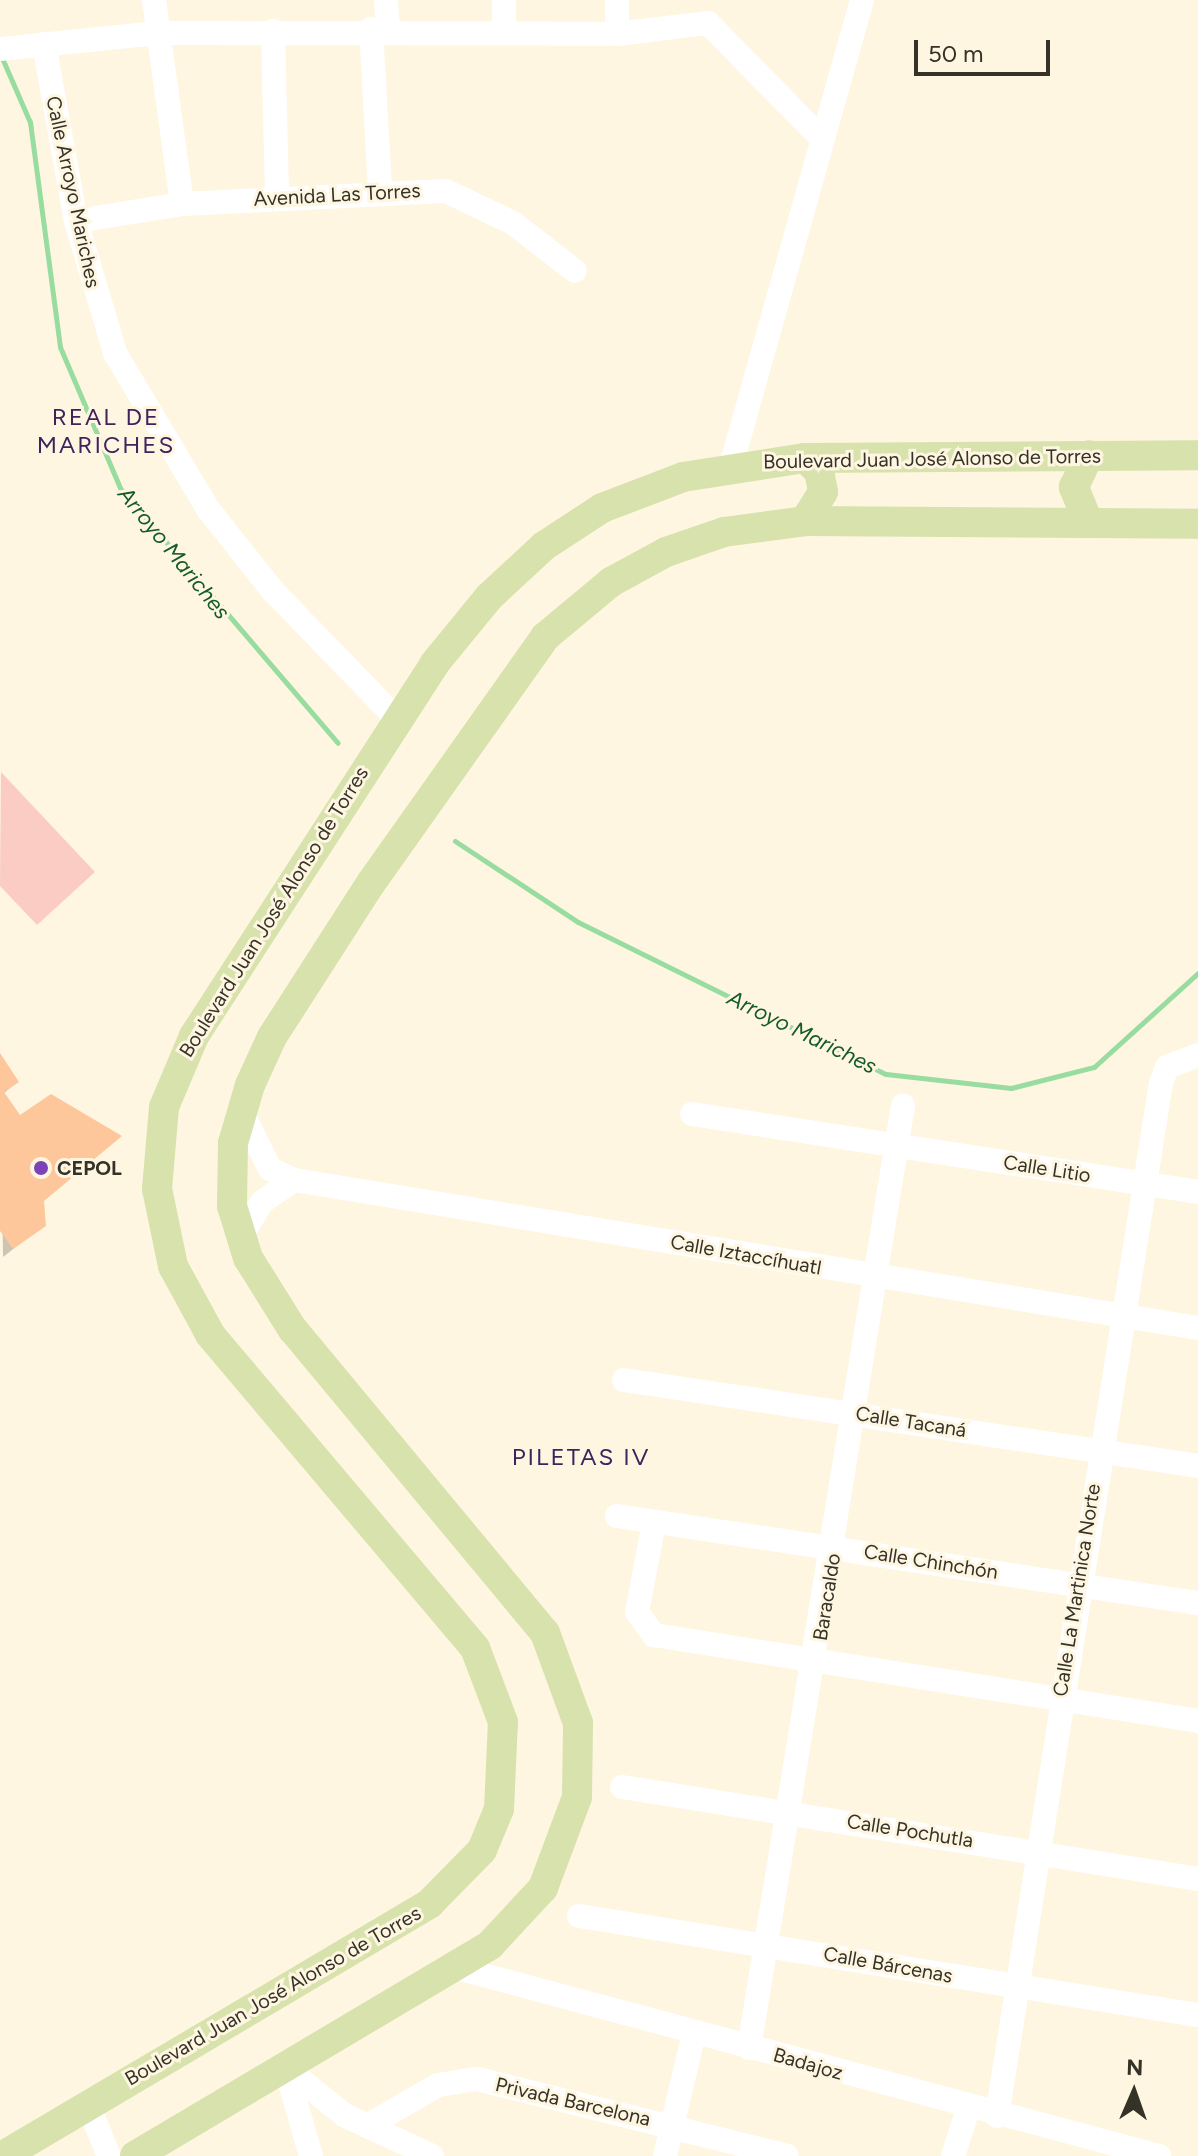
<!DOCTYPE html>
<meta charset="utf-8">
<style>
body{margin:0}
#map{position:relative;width:1198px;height:2156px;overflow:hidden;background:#fff6e2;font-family:Figtree,sans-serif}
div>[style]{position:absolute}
.green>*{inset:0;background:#faccc4}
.shadow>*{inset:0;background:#0003}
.stream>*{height:5px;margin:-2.5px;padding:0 2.5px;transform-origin:2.5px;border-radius:2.5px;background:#99dca0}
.building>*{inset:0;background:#fec79b}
.minor>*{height:24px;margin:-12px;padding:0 12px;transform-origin:12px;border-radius:12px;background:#fff}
.major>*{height:30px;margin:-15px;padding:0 15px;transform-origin:15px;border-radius:15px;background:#d7e2ac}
.dots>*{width:22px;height:22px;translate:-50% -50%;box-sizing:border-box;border:4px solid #fff6e2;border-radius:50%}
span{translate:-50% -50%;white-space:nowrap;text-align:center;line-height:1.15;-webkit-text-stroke:6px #fff6e2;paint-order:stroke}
.street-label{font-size:20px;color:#353228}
.poi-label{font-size:20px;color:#353228;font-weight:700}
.left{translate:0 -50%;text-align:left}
.water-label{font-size:22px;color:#145b25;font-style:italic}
.quarter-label{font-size:24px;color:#3e235c;letter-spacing:2px}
.north{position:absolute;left:1094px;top:2052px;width:80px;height:80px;-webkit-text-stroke:6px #fff6e2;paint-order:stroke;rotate:2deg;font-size:22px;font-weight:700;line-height:32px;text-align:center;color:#353228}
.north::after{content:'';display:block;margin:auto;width:28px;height:36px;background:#353228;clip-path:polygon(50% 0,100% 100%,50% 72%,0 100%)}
.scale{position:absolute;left:914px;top:40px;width:136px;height:36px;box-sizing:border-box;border:4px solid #353228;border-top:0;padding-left:10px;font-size:24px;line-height:28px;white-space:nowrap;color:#353228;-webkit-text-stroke:6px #fff6e2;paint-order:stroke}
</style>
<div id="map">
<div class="green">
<div style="clip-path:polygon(1px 772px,95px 872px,37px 925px,0 886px)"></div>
</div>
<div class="shadow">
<div style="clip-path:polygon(0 1057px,17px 1082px,3px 1094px,44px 1225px,3px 1257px)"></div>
</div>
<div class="stream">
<div style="left:2px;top:58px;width:70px;rotate:66.4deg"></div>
<div style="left:30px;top:122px;width:227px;rotate:82.4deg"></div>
<div style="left:60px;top:347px;width:153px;rotate:66.9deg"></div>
<div style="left:120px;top:488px;width:335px;rotate:49.5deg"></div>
<div style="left:455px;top:841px;width:147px;rotate:33.4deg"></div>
<div style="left:578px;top:922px;width:343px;rotate:26.3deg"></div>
<div style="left:886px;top:1074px;width:126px;rotate:6.4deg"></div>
<div style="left:1011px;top:1088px;width:86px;rotate:-14.2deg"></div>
<div style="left:1094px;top:1067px;width:140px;rotate:-42.1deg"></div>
</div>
<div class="building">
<div style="clip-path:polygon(0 1053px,19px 1082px,4px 1092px,20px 1115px,51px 1094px,122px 1136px,44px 1201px,46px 1226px,13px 1249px,0 1231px)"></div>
</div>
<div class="minor">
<div style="left:154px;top:0;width:206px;rotate:82.2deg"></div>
<div style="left:386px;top:0;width:29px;rotate:86deg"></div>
<div style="left:504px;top:0;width:30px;rotate:90deg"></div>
<div style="left:371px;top:29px;width:162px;rotate:86.8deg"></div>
<div style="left:273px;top:31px;width:166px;rotate:88.6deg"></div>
<div style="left:617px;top:34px;width:34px;rotate:-90deg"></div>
<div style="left:44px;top:44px;width:180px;rotate:79.8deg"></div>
<div style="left:76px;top:221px;width:138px;rotate:73.5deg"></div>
<div style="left:115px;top:353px;width:182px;rotate:59.2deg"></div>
<div style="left:208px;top:509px;width:105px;rotate:51.6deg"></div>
<div style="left:273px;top:591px;width:178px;rotate:45.9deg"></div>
<div style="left:0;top:49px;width:158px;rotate:-5.8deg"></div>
<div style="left:157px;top:33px;width:460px;rotate:0.1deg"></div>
<div style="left:617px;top:34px;width:92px;rotate:-6.9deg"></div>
<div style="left:708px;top:23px;width:158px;rotate:45.5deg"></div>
<div style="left:76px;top:221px;width:107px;rotate:-9.1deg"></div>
<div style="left:182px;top:204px;width:264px;rotate:-2.8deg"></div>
<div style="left:446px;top:191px;width:74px;rotate:25.5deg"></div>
<div style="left:513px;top:223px;width:78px;rotate:37.7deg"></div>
<div style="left:731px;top:466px;width:484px;rotate:-74.3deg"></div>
<div style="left:241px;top:1110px;width:66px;rotate:63.8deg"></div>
<div style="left:270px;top:1169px;width:26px;rotate:25deg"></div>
<div style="left:294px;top:1180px;width:916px;rotate:9.3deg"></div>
<div style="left:692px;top:1114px;width:512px;rotate:8.76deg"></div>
<div style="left:240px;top:1238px;width:42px;rotate:-58.6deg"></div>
<div style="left:262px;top:1202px;width:39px;rotate:-35deg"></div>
<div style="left:624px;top:1380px;width:580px;rotate:8.52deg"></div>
<div style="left:617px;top:1516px;width:587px;rotate:8.52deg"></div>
<div style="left:654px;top:1523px;width:91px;rotate:100.8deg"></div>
<div style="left:637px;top:1612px;width:29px;rotate:54deg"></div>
<div style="left:654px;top:1635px;width:551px;rotate:8.98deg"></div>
<div style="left:622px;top:1787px;width:583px;rotate:9.07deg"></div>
<div style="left:579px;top:1916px;width:627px;rotate:9.09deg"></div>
<div style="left:457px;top:1968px;width:727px;rotate:14.99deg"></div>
<div style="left:749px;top:2048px;width:955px;rotate:-80.72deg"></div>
<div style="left:285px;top:2067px;width:76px;rotate:39.1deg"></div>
<div style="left:344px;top:2115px;width:97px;rotate:25deg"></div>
<div style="left:286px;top:2069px;width:91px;rotate:74deg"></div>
<div style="left:88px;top:2105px;width:55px;rotate:67.6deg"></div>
<div style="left:997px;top:2116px;width:1046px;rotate:-80.98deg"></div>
<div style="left:1161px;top:1083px;width:17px;rotate:-69deg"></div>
<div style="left:1167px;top:1067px;width:33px;rotate:-21deg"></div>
<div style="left:367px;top:2126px;width:82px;rotate:-30deg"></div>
<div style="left:438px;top:2085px;width:39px;rotate:-9deg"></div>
<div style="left:477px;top:2079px;width:319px;rotate:13.9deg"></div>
<div style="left:665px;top:2156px;width:126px;rotate:-76.7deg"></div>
<div style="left:953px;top:2156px;width:49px;rotate:-72.3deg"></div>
</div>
<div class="major">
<div style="left:805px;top:458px;width:19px;rotate:43deg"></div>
<div style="left:819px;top:471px;width:21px;rotate:79deg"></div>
<div style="left:823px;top:492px;width:34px;rotate:122deg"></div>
<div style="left:1088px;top:522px;width:38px;rotate:-112deg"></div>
<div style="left:1074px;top:487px;width:35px;rotate:-65deg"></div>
<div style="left:3px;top:2156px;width:496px;rotate:-30.6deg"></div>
<div style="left:430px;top:1903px;width:74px;rotate:-45.5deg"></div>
<div style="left:482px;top:1850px;width:44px;rotate:-67.5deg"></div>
<div style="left:499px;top:1809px;width:87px;rotate:-87.4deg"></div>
<div style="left:503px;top:1722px;width:79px;rotate:-110.7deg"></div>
<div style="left:475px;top:1648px;width:411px;rotate:-130.2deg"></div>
<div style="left:210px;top:1334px;width:77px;rotate:-118.6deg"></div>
<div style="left:173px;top:1266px;width:79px;rotate:-101.7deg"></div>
<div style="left:157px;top:1189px;width:82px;rotate:-85.1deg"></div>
<div style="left:164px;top:1107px;width:77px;rotate:-67.1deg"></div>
<div style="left:194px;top:1036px;width:444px;rotate:-57.1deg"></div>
<div style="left:435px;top:663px;width:85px;rotate:-50.7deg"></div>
<div style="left:489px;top:597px;width:75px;rotate:-42.8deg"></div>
<div style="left:544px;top:546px;width:69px;rotate:-33.2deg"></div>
<div style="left:602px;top:508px;width:87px;rotate:-20.9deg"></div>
<div style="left:683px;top:477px;width:123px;rotate:-8.9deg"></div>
<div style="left:805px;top:458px;width:393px;rotate:-0.4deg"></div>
<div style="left:135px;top:2156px;width:413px;rotate:-30.7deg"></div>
<div style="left:490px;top:1945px;width:78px;rotate:-47.1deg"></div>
<div style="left:543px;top:1888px;width:97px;rotate:-69.5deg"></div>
<div style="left:577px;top:1797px;width:74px;rotate:-89.2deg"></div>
<div style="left:578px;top:1723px;width:96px;rotate:-110.1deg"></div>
<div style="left:545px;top:1633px;width:394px;rotate:-129.7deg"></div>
<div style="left:293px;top:1330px;width:85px;rotate:-122deg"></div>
<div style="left:248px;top:1258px;width:54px;rotate:-107.1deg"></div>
<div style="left:232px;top:1206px;width:63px;rotate:-89.1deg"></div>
<div style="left:233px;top:1143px;width:60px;rotate:-73.7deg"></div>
<div style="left:250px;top:1085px;width:53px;rotate:-65.4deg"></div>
<div style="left:272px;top:1037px;width:183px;rotate:-57.3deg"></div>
<div style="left:371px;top:883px;width:301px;rotate:-54.7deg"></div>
<div style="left:545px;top:637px;width:86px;rotate:-39.8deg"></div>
<div style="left:611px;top:582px;width:63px;rotate:-28.6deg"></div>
<div style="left:666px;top:552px;width:61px;rotate:-19deg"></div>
<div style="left:724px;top:532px;width:82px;rotate:-7.7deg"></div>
<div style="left:805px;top:521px;width:393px;rotate:0.4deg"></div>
</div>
<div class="dots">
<div style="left:41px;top:1168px;background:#7c42b8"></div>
</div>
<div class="street-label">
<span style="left:73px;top:192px;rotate:78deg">Calle Arroyo Mariches</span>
<span style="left:337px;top:195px;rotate:-3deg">Avenida Las Torres</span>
<span style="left:932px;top:459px;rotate:-1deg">Boulevard Juan José Alonso de Torres</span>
<span style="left:274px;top:912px;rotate:-58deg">Boulevard Juan José Alonso de Torres</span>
<span style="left:1047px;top:1169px;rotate:9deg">Calle Litio</span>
<span style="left:746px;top:1255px;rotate:10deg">Calle Iztaccíhuatl</span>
<span style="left:911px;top:1422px;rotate:9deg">Calle Tacaná</span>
<span style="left:931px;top:1562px;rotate:9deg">Calle Chinchón</span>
<span style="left:1077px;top:1590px;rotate:-81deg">Calle La Martinica Norte</span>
<span style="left:827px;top:1597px;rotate:-81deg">Baracaldo</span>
<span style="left:910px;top:1831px;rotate:9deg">Calle Pochutla</span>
<span style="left:888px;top:1965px;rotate:10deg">Calle Bárcenas</span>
<span style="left:273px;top:1996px;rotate:-30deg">Boulevard Juan José Alonso de Torres</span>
<span style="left:808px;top:2064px;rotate:16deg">Badajoz</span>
<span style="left:573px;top:2102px;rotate:13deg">Privada Barcelona</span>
</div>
<div class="poi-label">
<span class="left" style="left:57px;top:1168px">CEPOL</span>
</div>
<div class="water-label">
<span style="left:174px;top:553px;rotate:51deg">Arroyo Mariches</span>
<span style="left:802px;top:1032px;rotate:26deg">Arroyo Mariches</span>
</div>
<div class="quarter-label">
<span style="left:106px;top:431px">REAL DE<br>MARICHES</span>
<span style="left:581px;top:1457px">PILETAS IV</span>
</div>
<div class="north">N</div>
<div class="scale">50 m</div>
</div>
